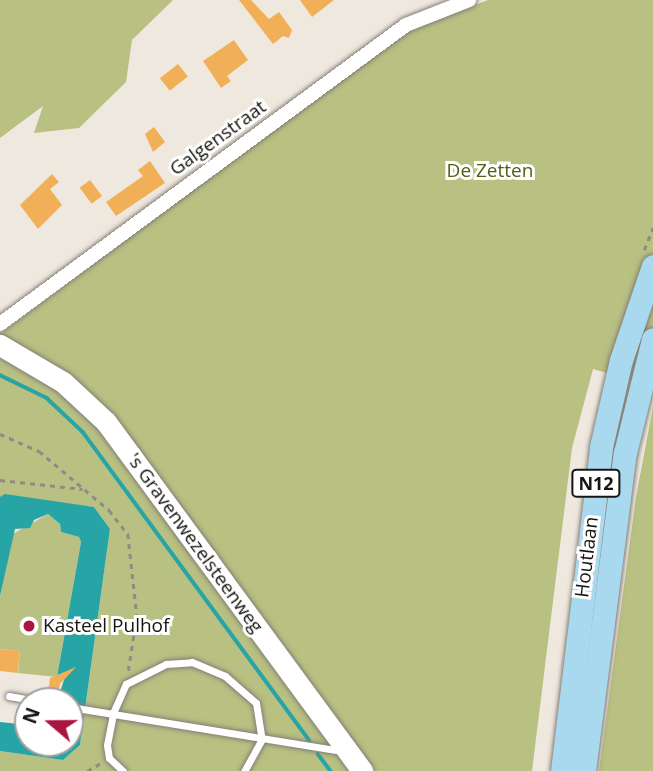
<!DOCTYPE html>
<style>
body{margin:0}
#map{position:relative;width:653px;height:771px;overflow:hidden;background:#efe8df;font-family:"Open Sans",sans-serif}
div>[style]{position:absolute}
.green>*{inset:0;background:#b8c082}
.water>*{inset:0;background:#27a4a5}
.stream>*{height:3.5px;margin:-1.75px;padding:0 1.75px;transform-origin:1.75px;border-radius:1.75px;background:#27a4a5}
.building>*{inset:0;background:#f1b058;transform-origin:0 0}
.path>*{height:2.5px;margin-top:-1.25px;transform-origin:0;background:repeating-linear-gradient(90deg,#908b85 0 5px,transparent 0 10px)}
.roads{filter:drop-shadow(0 0 2px #847e76) drop-shadow(0 0 2px #847e76)}
.lane>*{height:7px;margin:-3.5px;padding:0 3.5px;transform-origin:3.5px;border-radius:3.5px;background:#fff}
.street>*{height:14px;margin:-7px;padding:0 7px;transform-origin:7px;border-radius:7px;background:#fff}
.secondary>*{height:21px;margin:-10.5px;padding:0 10.5px;transform-origin:10.5px;border-radius:10.5px;background:#fff}
.primary>*{height:23px;margin:-11.5px;padding:0 11.5px;transform-origin:11.5px;border-radius:11.5px;background:#a9d9ee}
.dots>*{width:19px;height:19px;translate:-50% -50%;box-sizing:border-box;border:4px solid #fff;border-radius:50%}
span{translate:-50% -50%;white-space:nowrap;text-align:center;line-height:1.15;-webkit-text-stroke:6px #fff;paint-order:stroke}
.shield-label span{padding:2px 5px;background:#fff;border:2px solid;border-radius:5px;-webkit-text-stroke-width:0}
.shield-label{font-size:18px;color:#171512;font-weight:700}
.street-label{font-size:19px;color:#171512}
.park-label{font-size:19px;color:#575d11}
.poi-label{font-size:19px;color:#171512}
.left{translate:0 -50%;text-align:left}
.north{position:absolute;left:14px;top:687px;width:70px;height:70px;box-sizing:border-box;background:#fff;border:2px solid #a2a1a0;border-radius:50%;rotate:290deg;font-size:19px;font-weight:700;line-height:28px;text-align:center;color:#171512}
.north::after{content:'';display:block;margin:auto;width:24px;height:32px;background:#aa1540;clip-path:polygon(50% 0,100% 100%,50% 72%,0 100%)}
</style>
<div id="map">
<div class="green">
<div style="clip-path:polygon(0 0,173px 0,132px 40px,126px 82px,79px 128px,34px 133px,43px 106px,0 138px)"></div>
<div style="clip-path:polygon(488px 0,653px 0,653px 386px,593px 369px,572px 448px,532px 771px,0 771px,0 751px,63px 760px,80px 745px,110px 529px,94px 507px,0 497px,0 334px,405px 32px)"></div>
<div style="clip-path:polygon(653px 407px,653px 771px,599px 771px,636px 497px)"></div>
<div style="clip-path:polygon(48px 514px,60px 524px,61px 532px,79px 537px,81px 542px,57px 677px,18px 673px,20px 651px,0 649px,0 596px,11px 535px)"></div>
</div>
<div class="water">
<div style="clip-path:polygon(5px 494px,94px 507px,110px 529px,80px 745px,63px 760px,0 751px,0 722px,28px 725px,28px 743px,70px 743px,70px 701px,57px 701px,65px 677px,57px 677px,81px 542px,79px 537px,61px 532px,60px 524px,48px 514px,34px 520px,30px 528px,15px 529px,0 596px,0 497px)"></div>
</div>
<div class="stream">
<div style="left:0;top:375px;width:52px;rotate:26.1deg"></div>
<div style="left:47px;top:398px;width:50px;rotate:43.4deg"></div>
<div style="left:83px;top:432px;width:382px;rotate:53.7deg"></div>
<div style="left:318px;top:754px;width:21px;rotate:53deg"></div>
</div>
<div class="building">
<div style="clip-path:polygon(239px 0,251px 0,269px 19px,279px 12px,292px 30px,289px 38px,283px 36px,273px 44px)"></div>
<div style="clip-path:polygon(300px 0,334px 0,312px 17px)"></div>
<div style="clip-path:polygon(234px 40px,248px 60px,227px 76px,231px 81px,221px 88px,203px 61px)"></div>
<div style="left:178px;top:64px;width:16px;height:23px;rotate:52deg"></div>
<div style="clip-path:polygon(154px 127px,165px 142px,153px 152px,145px 134px)"></div>
<div style="clip-path:polygon(150px 161px,165px 183px,116px 216px,106px 202px,143px 176px,138px 170px)"></div>
<div style="clip-path:polygon(52px 174px,59px 182px,50px 189px,62px 205px,38px 229px,20px 205px)"></div>
<div style="left:90px;top:180px;width:20px;height:13px;rotate:53deg"></div>
<div style="left:0;top:649px;width:20px;height:22px;rotate:6deg"></div>
<div style="clip-path:polygon(76px 667px,60px 684px,57px 701px,47px 701px,50px 678px)"></div>
</div>
<div class="path">
<div style="left:644px;top:250px;width:24px;rotate:-68deg"></div>
<div style="left:0;top:434px;width:43px;rotate:23.6deg"></div>
<div style="left:39px;top:451px;width:92px;rotate:40.1deg"></div>
<div style="left:109px;top:510px;width:31px;rotate:52deg"></div>
<div style="left:128px;top:534px;width:82px;rotate:83.7deg"></div>
<div style="left:137px;top:616px;width:59px;rotate:98.8deg"></div>
<div style="left:0;top:480px;width:83px;rotate:6.2deg"></div>
<div style="left:87px;top:771px;width:16px;rotate:-30deg"></div>
</div>
<div class="roads">
<div class="lane">
<div style="left:9px;top:696px;width:28px;rotate:10deg"></div>
<div style="left:70px;top:707px;width:276px;rotate:9.2deg"></div>
<div style="left:123px;top:771px;width:19px;rotate:-137deg"></div>
<div style="left:109px;top:758px;width:13px;rotate:-99deg"></div>
<div style="left:107px;top:745px;width:33px;rotate:-79deg"></div>
<div style="left:113px;top:713px;width:32px;rotate:-66deg"></div>
<div style="left:126px;top:684px;width:45px;rotate:-26.6deg"></div>
<div style="left:166px;top:664px;width:26px;rotate:-4deg"></div>
<div style="left:192px;top:662px;width:36px;rotate:23deg"></div>
<div style="left:225px;top:676px;width:41px;rotate:41.1deg"></div>
<div style="left:256px;top:703px;width:36px;rotate:81deg"></div>
<div style="left:262px;top:739px;width:37px;rotate:119deg"></div>
</div>
<div class="street">
<div style="left:0;top:324px;width:504px;rotate:-36.37deg"></div>
<div style="left:406px;top:25px;width:68px;rotate:-21.6deg"></div>
</div>
<div class="secondary">
<div style="left:0;top:345px;width:73px;rotate:30.4deg"></div>
<div style="left:63px;top:382px;width:59px;rotate:42.9deg"></div>
<div style="left:106px;top:422px;width:433px;rotate:53.7deg"></div>
</div>
<div class="primary">
<div style="left:562px;top:771px;width:326px;rotate:-83.1deg"></div>
<div style="left:601px;top:447px;width:89px;rotate:-77.1deg"></div>
<div style="left:621px;top:360px;width:99px;rotate:-71.2deg"></div>
<div style="left:584px;top:771px;width:321px;rotate:-82.7deg"></div>
<div style="left:625px;top:453px;width:117px;rotate:-76.2deg"></div>
</div>
</div>
<div class="dots">
<div style="left:29px;top:626px;background:#aa1540"></div>
</div>
<div class="shield-label">
<span style="left:596px;top:483px">N12</span>
</div>
<div class="street-label">
<span style="left:218px;top:138px;rotate:-36deg">Galgenstraat</span>
<span style="left:195px;top:543px;rotate:54deg">'s Gravenwezelsteenweg</span>
<span style="left:587px;top:557px;rotate:-83deg">Houtlaan</span>
</div>
<div class="park-label">
<span style="left:490px;top:171px">De Zetten</span>
</div>
<div class="poi-label">
<span class="left" style="left:43px;top:626px">Kasteel Pulhof</span>
</div>
<div class="north">N</div>
</div>
